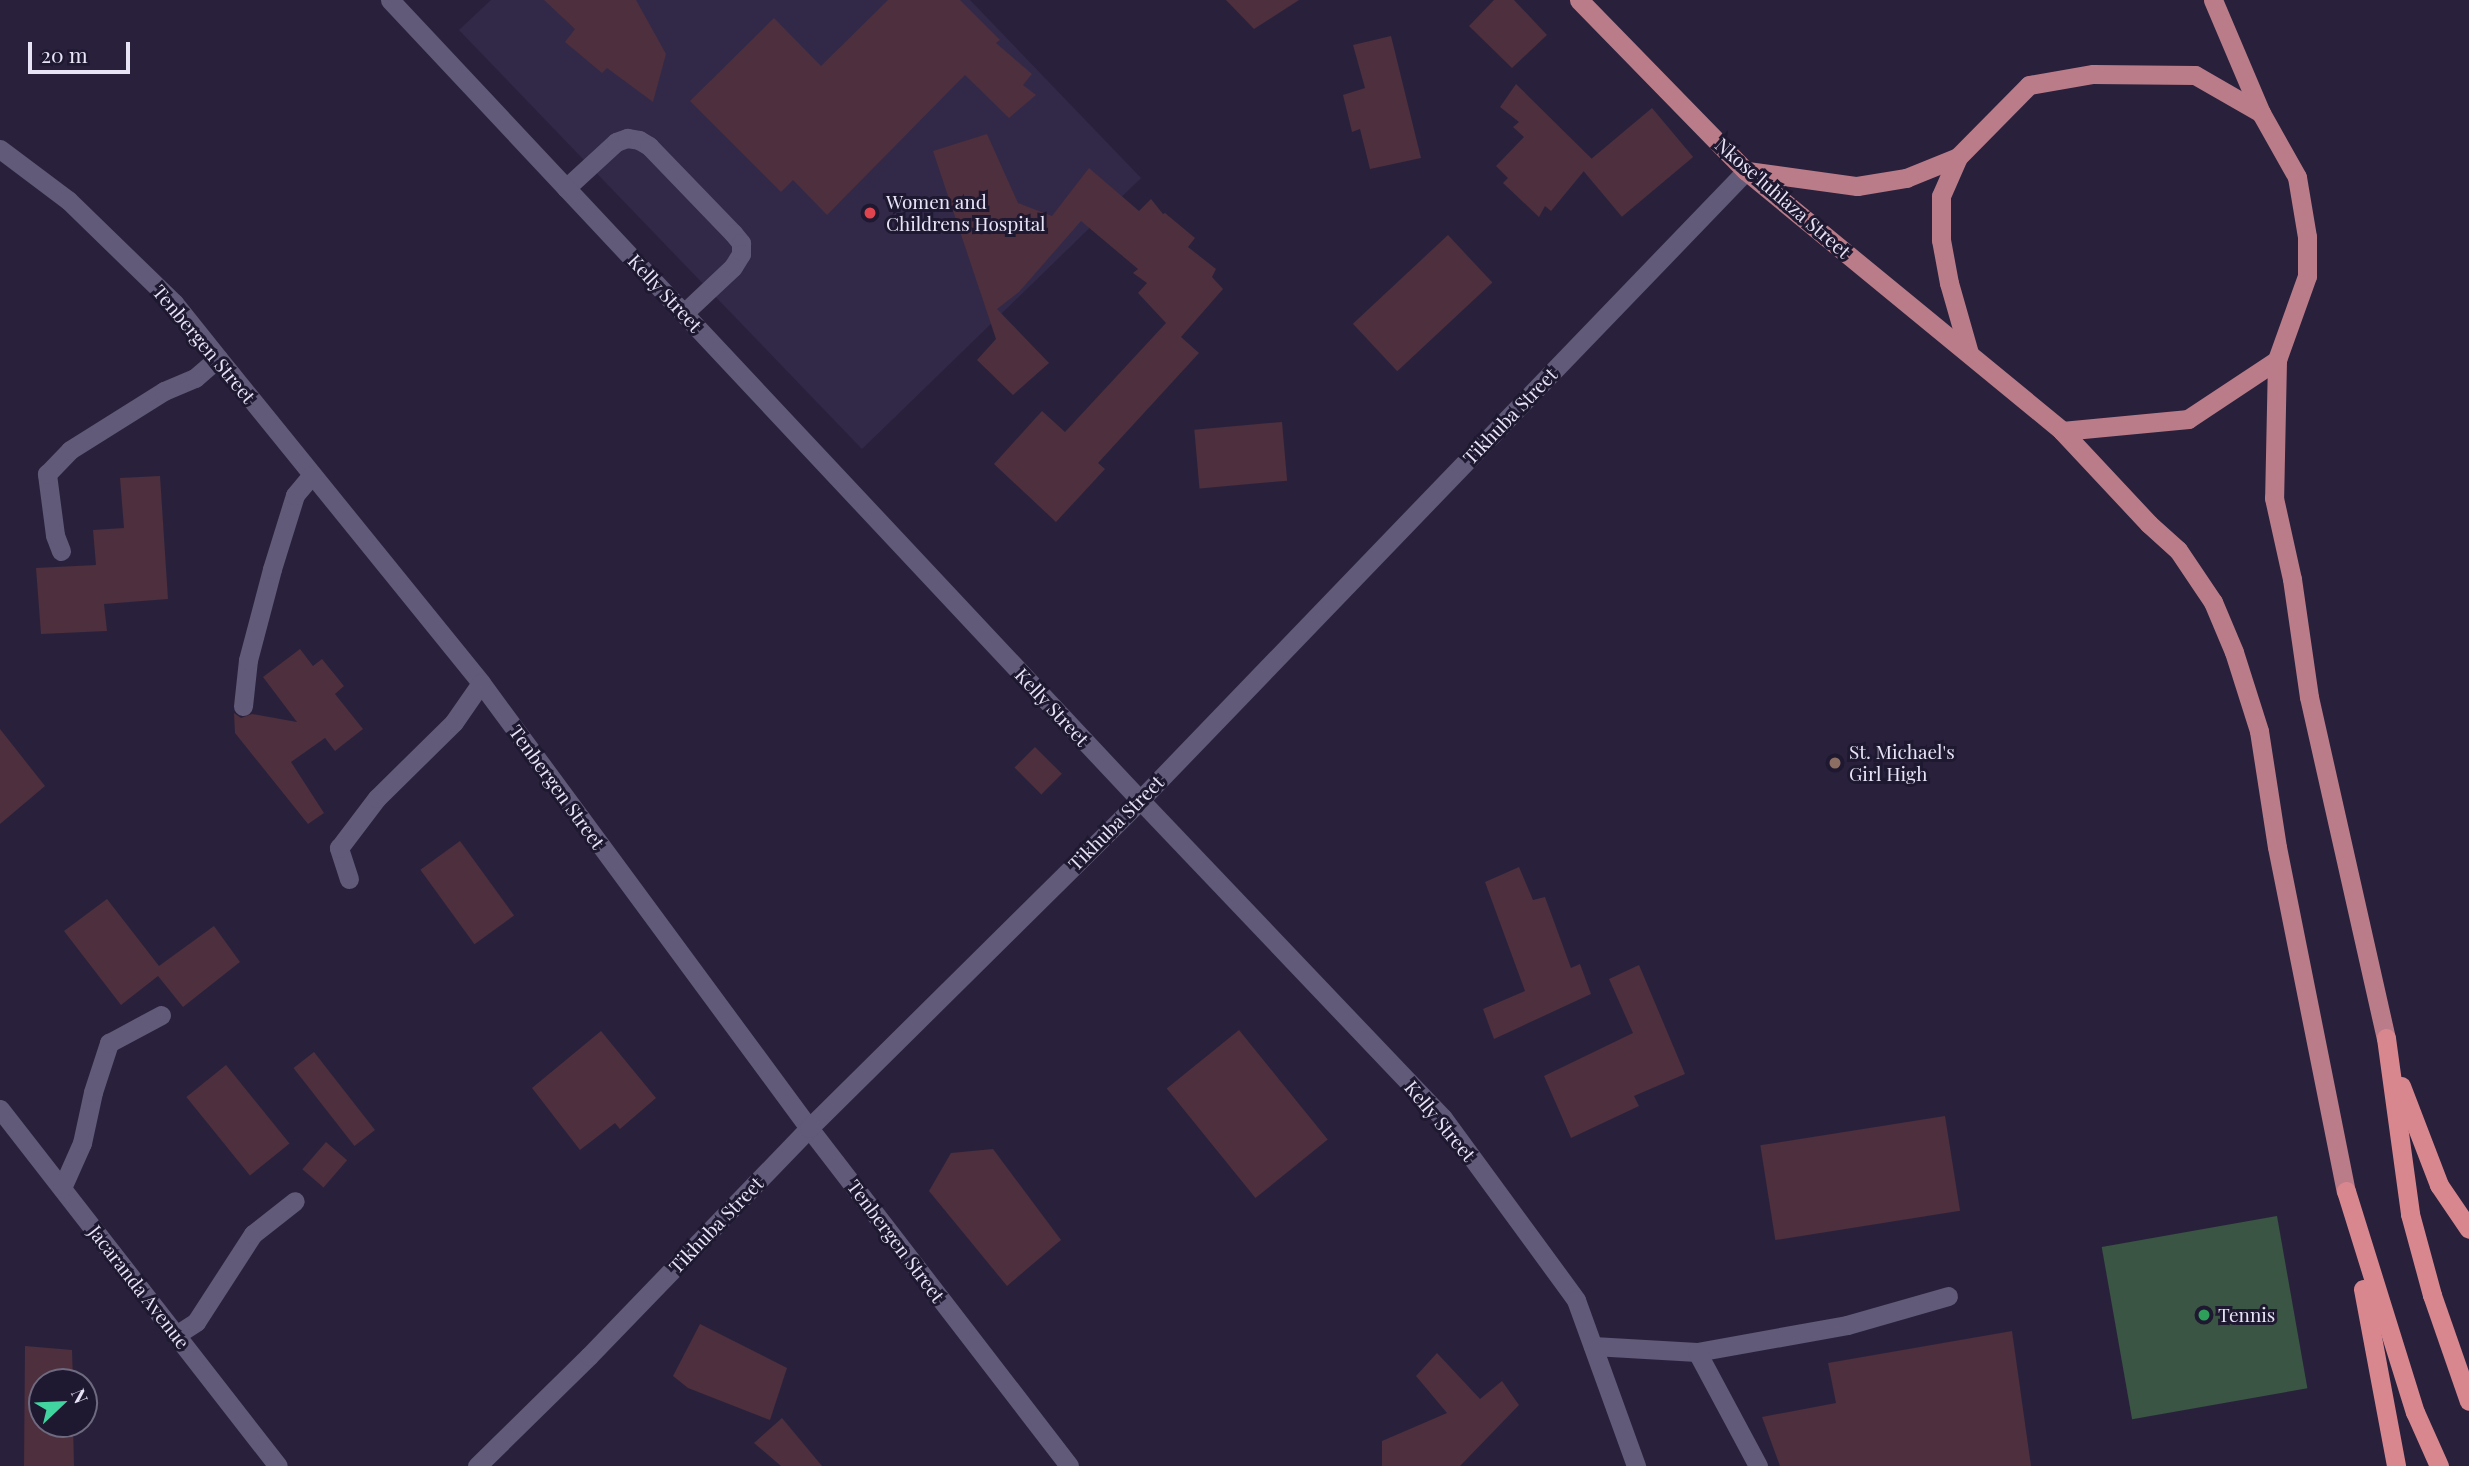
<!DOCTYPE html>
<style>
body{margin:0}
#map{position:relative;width:2469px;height:1466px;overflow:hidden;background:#29213c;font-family:"Playfair Display",serif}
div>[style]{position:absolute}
.built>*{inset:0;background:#322949}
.green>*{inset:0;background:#3a5543;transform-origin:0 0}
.building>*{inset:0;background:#4d2f3d;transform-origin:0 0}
.service>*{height:19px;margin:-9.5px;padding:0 9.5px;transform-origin:9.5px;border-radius:9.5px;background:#615a78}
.minor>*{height:19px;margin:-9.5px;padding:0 9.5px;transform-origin:9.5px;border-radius:9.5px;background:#615a78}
.tertiary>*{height:19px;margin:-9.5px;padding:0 9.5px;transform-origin:9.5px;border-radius:9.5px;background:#615a78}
.primary>*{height:19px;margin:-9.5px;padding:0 9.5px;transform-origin:9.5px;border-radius:9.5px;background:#bb7c89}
.trunk>*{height:19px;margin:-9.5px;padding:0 9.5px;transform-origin:9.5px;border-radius:9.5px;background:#d9878f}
.dots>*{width:19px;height:19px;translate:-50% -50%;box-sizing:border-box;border:4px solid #1f1831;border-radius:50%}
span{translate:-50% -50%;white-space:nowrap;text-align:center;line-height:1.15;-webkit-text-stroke:6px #1f1831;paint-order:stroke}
.street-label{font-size:19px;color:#e8e4f6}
.poi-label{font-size:19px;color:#e8e4f6}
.left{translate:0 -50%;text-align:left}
.north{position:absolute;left:28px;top:1368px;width:70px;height:70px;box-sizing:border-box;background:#1f1831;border:2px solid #6f6a80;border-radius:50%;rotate:67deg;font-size:19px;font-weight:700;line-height:28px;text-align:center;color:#e8e4f6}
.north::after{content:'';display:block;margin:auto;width:24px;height:32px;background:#41d4a1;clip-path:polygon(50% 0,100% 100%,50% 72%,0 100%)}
.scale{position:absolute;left:28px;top:42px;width:102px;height:32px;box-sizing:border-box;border:4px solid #e8e4f6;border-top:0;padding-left:9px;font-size:21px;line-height:24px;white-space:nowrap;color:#e8e4f6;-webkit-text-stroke:5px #1f1831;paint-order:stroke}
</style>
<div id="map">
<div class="built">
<div style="clip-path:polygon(491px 0,970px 0,1141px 178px,862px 449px,459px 30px)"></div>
</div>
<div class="green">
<div style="left:2277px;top:1216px;width:175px;height:178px;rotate:80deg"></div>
</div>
<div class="building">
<div style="clip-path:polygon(544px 0,636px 0,666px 54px,653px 102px,607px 68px,602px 73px,565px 42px,575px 29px)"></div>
<div style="clip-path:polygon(888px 0,960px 0,1000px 40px,996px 43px,1032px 74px,1023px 85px,1036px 95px,1009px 118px,965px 75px,827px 215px,793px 180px,781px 192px,690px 101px,774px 18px,821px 66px)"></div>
<div style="clip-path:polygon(1226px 0,1299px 0,1254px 29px)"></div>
<div style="clip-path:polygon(1494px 0,1514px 0,1547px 35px,1512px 68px,1469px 26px)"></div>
<div style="clip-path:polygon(1391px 36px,1421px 158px,1370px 169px,1360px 129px,1352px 132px,1343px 95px,1365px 88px,1353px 45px)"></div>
<div style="clip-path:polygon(1516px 84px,1593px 160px,1551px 211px,1545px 206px,1539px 217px,1503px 183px,1508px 178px,1496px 166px,1524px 137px,1513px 127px,1519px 122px,1500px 107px)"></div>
<div style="left:1652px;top:108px;width:64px;height:93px;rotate:50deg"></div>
<div style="clip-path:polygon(987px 134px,1018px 203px,1052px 216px,1089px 168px,1139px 211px,1151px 199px,1163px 214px,1165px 213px,1195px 238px,1188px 247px,1216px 269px,1212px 277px,1223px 289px,1181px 337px,1199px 353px,1098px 463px,1105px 469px,1056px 522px,994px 464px,1042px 411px,1065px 432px,1166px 323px,1138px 293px,1147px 283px,1133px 273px,1138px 269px,1081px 221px,1019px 292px,997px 309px,1049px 363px,1013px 395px,977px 360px,996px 339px,933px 151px)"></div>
<div style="left:1448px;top:235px;width:65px;height:130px;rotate:47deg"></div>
<div style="left:1282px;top:422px;width:59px;height:88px;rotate:85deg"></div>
<div style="clip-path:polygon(160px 476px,168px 599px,104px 604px,107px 631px,41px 634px,36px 568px,96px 565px,93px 530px,124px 528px,120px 478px)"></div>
<div style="clip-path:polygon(300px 649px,313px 666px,322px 659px,344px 686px,335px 694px,363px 729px,335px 751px,325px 738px,291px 762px,324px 813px,308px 824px,235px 733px,234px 713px,241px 718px,252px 714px,297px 722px,263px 677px)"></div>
<div style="clip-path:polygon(0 729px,45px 786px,0 824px)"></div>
<div style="left:1035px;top:747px;width:38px;height:29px;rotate:45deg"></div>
<div style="left:460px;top:841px;width:92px;height:49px;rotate:54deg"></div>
<div style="clip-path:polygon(1519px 867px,1533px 900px,1545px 897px,1571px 968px,1580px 964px,1591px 994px,1494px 1039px,1483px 1009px,1525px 991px,1485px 882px)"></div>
<div style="clip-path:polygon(107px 899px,159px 966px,214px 926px,240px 962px,183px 1007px,158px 976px,121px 1005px,64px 931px)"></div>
<div style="clip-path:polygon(1639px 965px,1685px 1074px,1634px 1096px,1639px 1106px,1571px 1138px,1544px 1076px,1633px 1033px,1609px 979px)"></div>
<div style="left:1239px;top:1030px;width:141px;height:93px;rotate:51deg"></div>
<div style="clip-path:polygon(601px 1031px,656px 1098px,620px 1129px,615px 1123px,580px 1150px,532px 1088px)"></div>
<div style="left:314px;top:1052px;width:99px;height:26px;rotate:52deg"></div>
<div style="left:226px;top:1065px;width:101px;height:51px;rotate:51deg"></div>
<div style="left:1945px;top:1116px;width:96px;height:187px;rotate:81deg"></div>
<div style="left:326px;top:1142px;width:28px;height:36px;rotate:41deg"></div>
<div style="clip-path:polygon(993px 1149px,1061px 1240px,1007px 1286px,929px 1191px,951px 1153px)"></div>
<div style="clip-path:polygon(700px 1324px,787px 1368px,770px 1420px,688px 1388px,673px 1376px)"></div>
<div style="clip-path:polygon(2012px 1331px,2031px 1466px,1780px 1466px,1762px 1417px,1836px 1403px,1828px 1363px)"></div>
<div style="clip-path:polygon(25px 1346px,72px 1350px,73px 1382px,42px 1382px,42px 1424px,73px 1424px,74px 1466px,24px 1466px)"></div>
<div style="clip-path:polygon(1437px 1353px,1480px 1399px,1502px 1381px,1519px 1405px,1460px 1466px,1382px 1466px,1382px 1441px,1447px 1413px,1416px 1376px)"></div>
<div style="clip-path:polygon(782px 1418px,822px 1466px,781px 1466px,754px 1443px)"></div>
</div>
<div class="service">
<div style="left:566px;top:188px;width:68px;rotate:-42.6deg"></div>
<div style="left:616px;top:142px;width:12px;rotate:-20deg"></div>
<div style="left:627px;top:138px;width:12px;rotate:9deg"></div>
<div style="left:639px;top:140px;width:12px;rotate:31deg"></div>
<div style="left:649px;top:146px;width:121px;rotate:46deg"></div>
<div style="left:733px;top:233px;width:13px;rotate:51deg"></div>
<div style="left:741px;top:243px;width:11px;rotate:90deg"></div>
<div style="left:741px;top:254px;width:15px;rotate:122deg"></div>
<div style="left:733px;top:267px;width:67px;rotate:136.8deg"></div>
<div style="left:1593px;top:1346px;width:104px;rotate:3.3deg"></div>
<div style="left:1697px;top:1352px;width:152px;rotate:-10.2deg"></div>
<div style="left:1847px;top:1325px;width:105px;rotate:-16deg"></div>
<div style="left:1697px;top:1352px;width:129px;rotate:61.8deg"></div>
</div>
<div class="minor">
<div style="left:390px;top:0;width:1097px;rotate:46.85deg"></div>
<div style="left:1140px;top:800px;width:439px;rotate:46.4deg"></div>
<div style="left:1443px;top:1118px;width:225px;rotate:53.8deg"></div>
<div style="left:1576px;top:1300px;width:177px;rotate:70.1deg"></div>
<div style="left:0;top:149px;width:85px;rotate:36.9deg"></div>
<div style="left:68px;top:200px;width:148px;rotate:44.2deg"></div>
<div style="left:174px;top:303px;width:70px;rotate:51.3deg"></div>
<div style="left:218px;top:358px;width:418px;rotate:51deg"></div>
<div style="left:481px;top:683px;width:553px;rotate:53.61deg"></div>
<div style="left:809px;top:1128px;width:426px;rotate:52.4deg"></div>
<div style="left:61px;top:551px;width:17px;rotate:-111deg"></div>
<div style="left:55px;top:535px;width:62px;rotate:-97.5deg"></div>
<div style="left:47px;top:474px;width:33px;rotate:-46deg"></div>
<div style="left:70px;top:450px;width:111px;rotate:-32.1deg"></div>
<div style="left:164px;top:391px;width:34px;rotate:-23deg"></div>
<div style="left:195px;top:378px;width:30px;rotate:-41deg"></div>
<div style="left:243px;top:706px;width:46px;rotate:-83.8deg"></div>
<div style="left:248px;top:660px;width:94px;rotate:-75.2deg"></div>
<div style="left:272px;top:569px;width:77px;rotate:-72.7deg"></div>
<div style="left:295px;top:495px;width:26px;rotate:-50deg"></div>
<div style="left:349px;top:879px;width:33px;rotate:-108deg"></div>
<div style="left:339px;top:848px;width:63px;rotate:-52.8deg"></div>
<div style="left:377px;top:798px;width:108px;rotate:-44.6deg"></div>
<div style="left:454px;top:722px;width:47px;rotate:-55.3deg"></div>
<div style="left:0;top:1109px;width:452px;rotate:52.1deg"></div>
<div style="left:62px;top:1188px;width:49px;rotate:-66deg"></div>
<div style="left:82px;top:1143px;width:52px;rotate:-77.8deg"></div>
<div style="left:93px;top:1092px;width:52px;rotate:-71.9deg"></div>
<div style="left:109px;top:1043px;width:59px;rotate:-28.3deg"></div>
<div style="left:176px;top:1335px;width:24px;rotate:-33deg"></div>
<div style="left:196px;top:1322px;width:105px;rotate:-57.1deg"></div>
<div style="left:253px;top:1234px;width:53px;rotate:-38.2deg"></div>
</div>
<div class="tertiary">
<div style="left:477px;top:1466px;width:157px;rotate:-44.5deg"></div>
<div style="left:589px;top:1356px;width:317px;rotate:-46deg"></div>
<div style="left:809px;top:1128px;width:466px;rotate:-44.7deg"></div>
<div style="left:1140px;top:800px;width:873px;rotate:-46.07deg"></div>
</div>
<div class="primary">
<div style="left:1579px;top:0;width:239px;rotate:45.7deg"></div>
<div style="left:1746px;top:171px;width:409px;rotate:39.4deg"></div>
<div style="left:2062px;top:431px;width:127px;rotate:46.9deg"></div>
<div style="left:2149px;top:524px;width:39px;rotate:42deg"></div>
<div style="left:2178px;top:550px;width:63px;rotate:56.1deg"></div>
<div style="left:2213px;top:602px;width:54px;rotate:67.2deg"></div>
<div style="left:2234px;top:652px;width:83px;rotate:72.4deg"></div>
<div style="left:2259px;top:731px;width:117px;rotate:81.2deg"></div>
<div style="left:2277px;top:847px;width:351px;rotate:78.7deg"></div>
<div style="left:2213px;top:0;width:123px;rotate:67deg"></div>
<div style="left:2261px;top:113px;width:73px;rotate:60.6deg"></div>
<div style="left:2297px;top:177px;width:61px;rotate:80.5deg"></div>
<div style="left:2307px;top:237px;width:39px;rotate:90deg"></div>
<div style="left:2307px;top:276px;width:89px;rotate:109.7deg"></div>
<div style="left:2277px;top:360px;width:138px;rotate:91.2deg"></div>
<div style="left:2274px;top:498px;width:83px;rotate:77.5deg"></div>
<div style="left:2292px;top:579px;width:119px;rotate:81.8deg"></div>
<div style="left:2309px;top:697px;width:350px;rotate:77.3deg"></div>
<div style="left:1747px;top:171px;width:111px;rotate:7.8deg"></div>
<div style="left:1857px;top:186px;width:50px;rotate:-9.3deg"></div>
<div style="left:1906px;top:178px;width:56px;rotate:-22deg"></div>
<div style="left:1969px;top:353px;width:73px;rotate:-105.9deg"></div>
<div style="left:1949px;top:283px;width:44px;rotate:-100.5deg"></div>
<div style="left:1941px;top:240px;width:44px;rotate:-90deg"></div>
<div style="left:1941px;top:196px;width:43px;rotate:-66.4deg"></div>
<div style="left:1958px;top:157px;width:101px;rotate:-45.4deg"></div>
<div style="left:2029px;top:85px;width:65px;rotate:-9.8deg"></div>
<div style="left:2093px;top:74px;width:102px;rotate:0.6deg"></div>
<div style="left:2195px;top:75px;width:76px;rotate:29.9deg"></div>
<div style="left:2062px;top:431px;width:127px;rotate:-5.4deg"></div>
<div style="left:2188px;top:419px;width:107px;rotate:-33.5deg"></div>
</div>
<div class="trunk">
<div style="left:2386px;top:1038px;width:178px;rotate:82.2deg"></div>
<div style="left:2410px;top:1214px;width:84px;rotate:74.8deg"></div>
<div style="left:2432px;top:1295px;width:112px;rotate:70.8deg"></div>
<div style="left:2401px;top:1086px;width:106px;rotate:69deg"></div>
<div style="left:2439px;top:1185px;width:53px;rotate:55.7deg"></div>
<div style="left:2346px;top:1191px;width:232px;rotate:72.7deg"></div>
<div style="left:2415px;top:1412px;width:59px;rotate:66deg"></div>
<div style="left:2363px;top:1289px;width:180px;rotate:79.4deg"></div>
</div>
<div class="dots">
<div style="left:870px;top:213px;background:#e0444e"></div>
<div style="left:1835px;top:763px;background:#8d6e63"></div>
<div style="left:2204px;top:1315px;background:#2e9e5b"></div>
</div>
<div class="street-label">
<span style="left:1783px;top:198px;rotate:41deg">Nkose'luhlaza Street</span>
<span style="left:665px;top:293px;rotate:47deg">Kelly Street</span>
<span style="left:204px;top:344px;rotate:50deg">Tenbergen Street</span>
<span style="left:1510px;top:416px;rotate:-46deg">Tikhuba Street</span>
<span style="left:1052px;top:707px;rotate:47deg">Kelly Street</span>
<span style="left:557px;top:787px;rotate:54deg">Tenbergen Street</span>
<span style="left:1116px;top:823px;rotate:-45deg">Tikhuba Street</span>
<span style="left:1440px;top:1121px;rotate:50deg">Kelly Street</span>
<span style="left:716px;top:1225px;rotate:-46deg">Tikhuba Street</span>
<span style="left:896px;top:1241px;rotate:53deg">Tenbergen Street</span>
<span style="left:139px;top:1287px;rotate:52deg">Jacaranda Avenue</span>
</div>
<div class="poi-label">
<span class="left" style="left:886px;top:213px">Women and<br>Childrens Hospital</span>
<span class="left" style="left:1849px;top:763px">St. Michael's<br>Girl High</span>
<span class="left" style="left:2218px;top:1315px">Tennis</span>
</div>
<div class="north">N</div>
<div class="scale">20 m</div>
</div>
